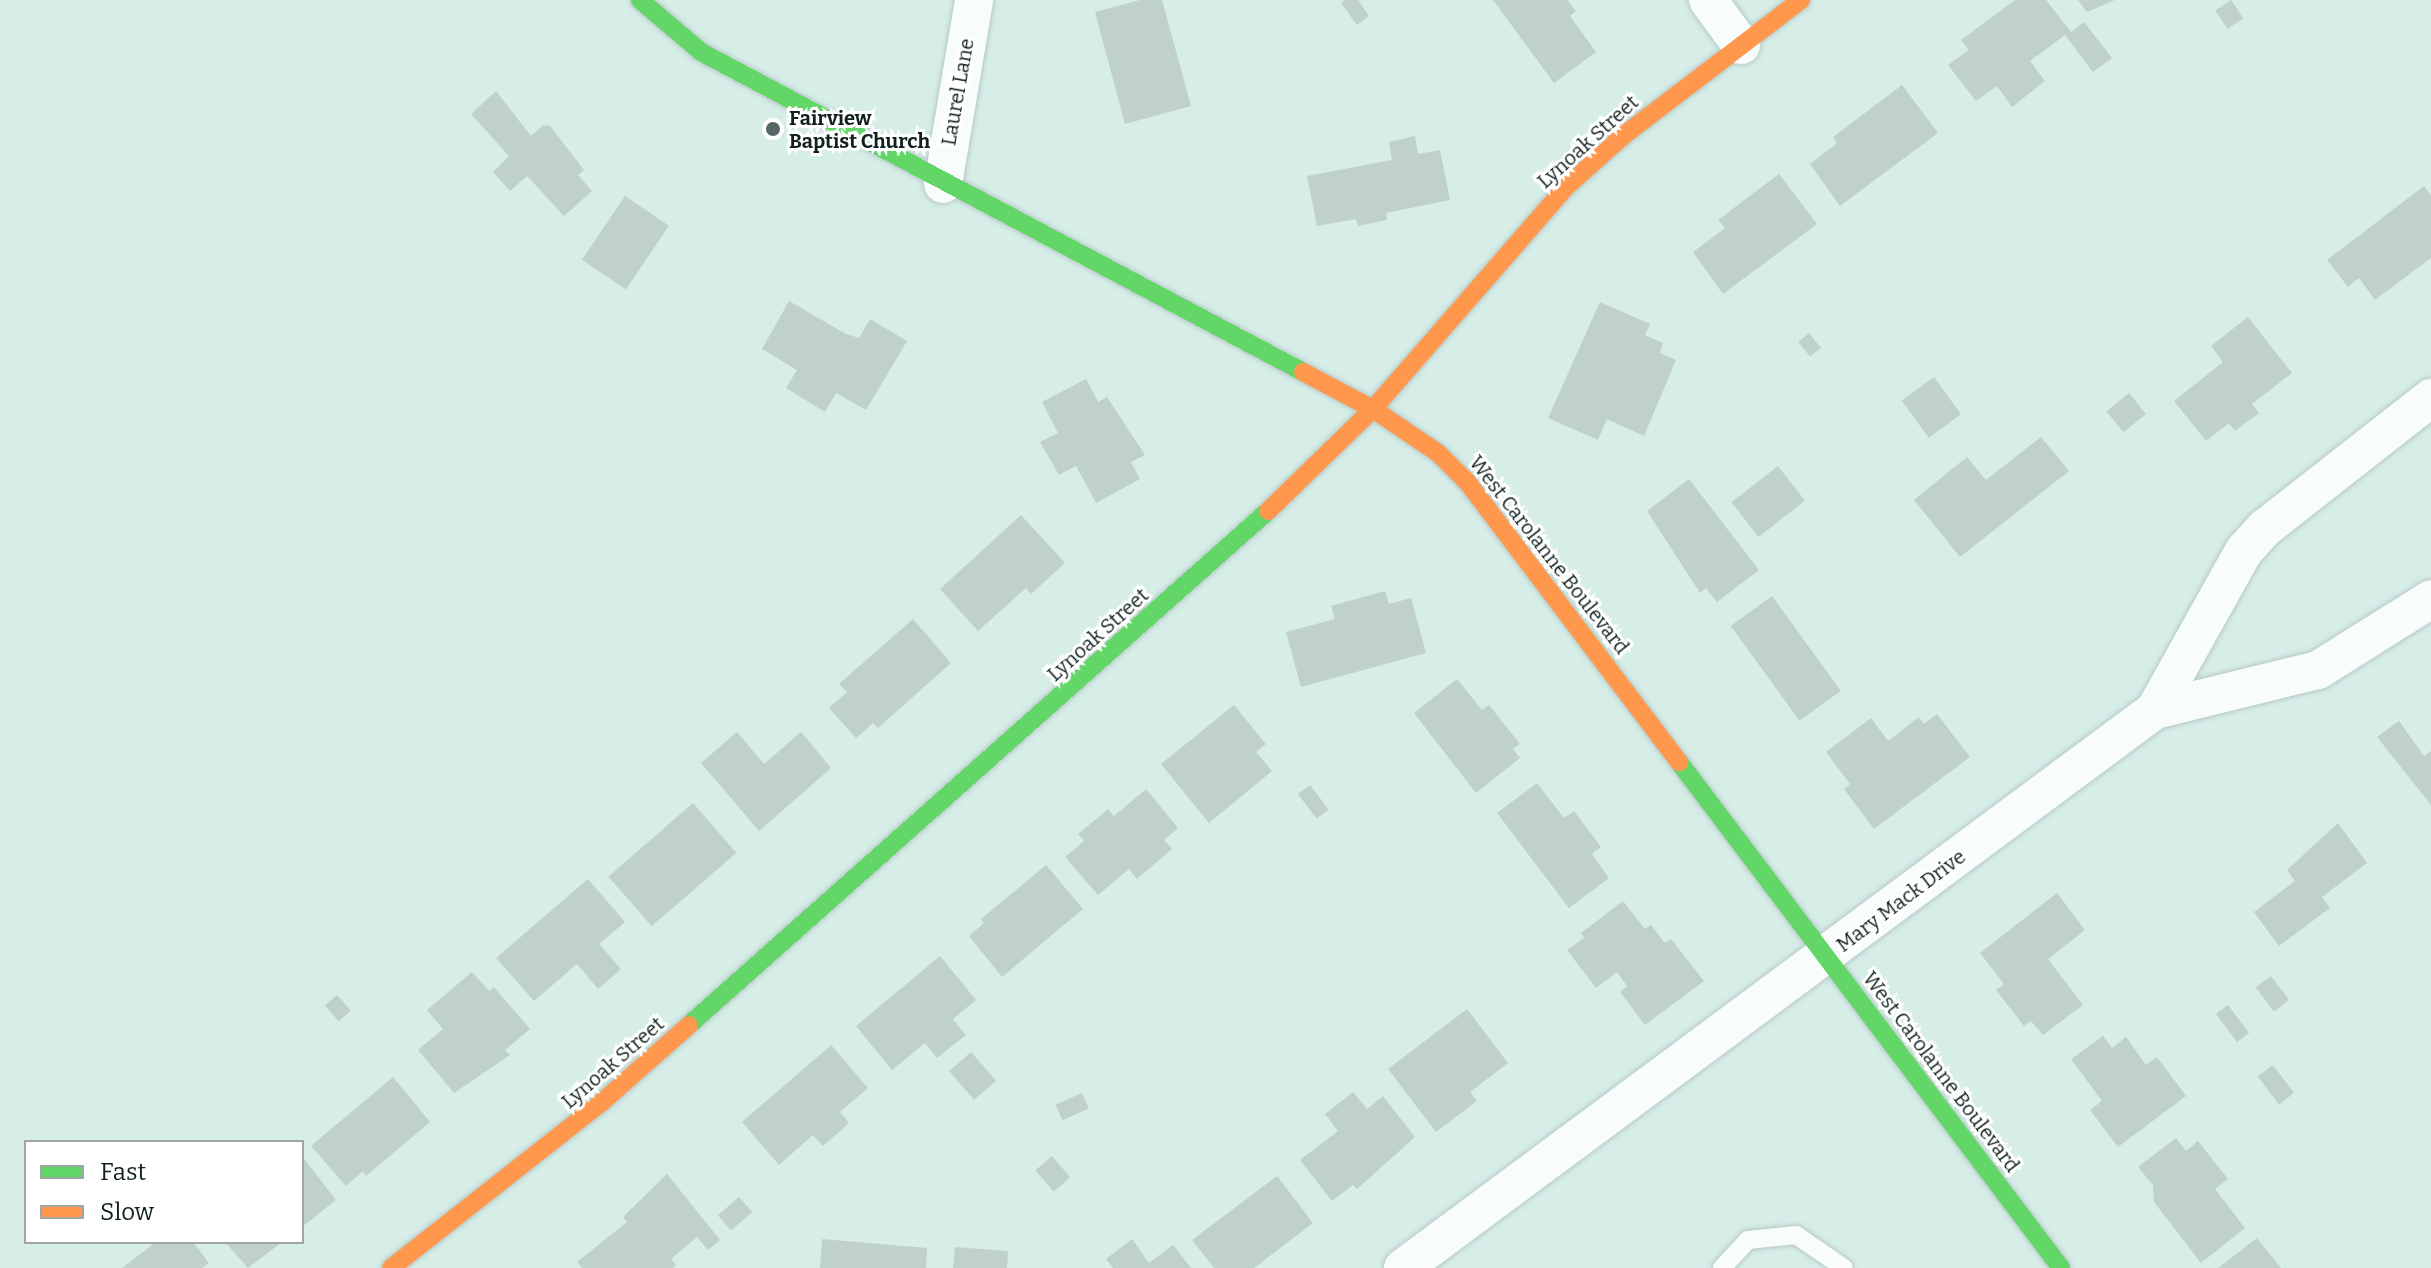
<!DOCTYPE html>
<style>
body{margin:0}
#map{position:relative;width:2431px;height:1268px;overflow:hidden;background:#d6ede8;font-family:Bitter,serif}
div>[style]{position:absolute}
.building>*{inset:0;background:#c0d1ca;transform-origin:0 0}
.roads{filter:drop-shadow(0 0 2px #b7c9c5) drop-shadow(0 0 2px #b7c9c5)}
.lane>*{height:18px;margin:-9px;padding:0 9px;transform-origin:9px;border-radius:9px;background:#f9fcfc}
.street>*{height:38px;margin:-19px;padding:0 19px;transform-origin:19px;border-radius:19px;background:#f9fcfc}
.fast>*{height:18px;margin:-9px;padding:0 9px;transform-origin:9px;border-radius:9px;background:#63d668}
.slow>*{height:18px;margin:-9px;padding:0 9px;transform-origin:9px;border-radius:9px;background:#ff974d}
.dots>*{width:22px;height:22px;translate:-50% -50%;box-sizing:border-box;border:4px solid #fff;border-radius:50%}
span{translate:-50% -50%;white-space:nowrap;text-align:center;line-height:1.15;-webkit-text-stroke:6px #fff;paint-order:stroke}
.street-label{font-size:20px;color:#10211e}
.poi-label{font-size:20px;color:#10211e;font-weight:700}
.left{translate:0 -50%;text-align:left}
.legend{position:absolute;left:24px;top:1140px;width:280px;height:104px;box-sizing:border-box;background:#fff;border:2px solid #9fa6a5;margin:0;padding:10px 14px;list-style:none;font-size:24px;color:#10211e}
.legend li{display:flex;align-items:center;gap:16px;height:40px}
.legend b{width:40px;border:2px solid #9fa6a5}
</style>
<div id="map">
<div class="building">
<div style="clip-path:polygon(1140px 0,1162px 0,1191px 106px,1125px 124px,1095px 12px)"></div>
<div style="clip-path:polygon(1345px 0,1358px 0,1369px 16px,1357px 25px,1341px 3px)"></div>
<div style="clip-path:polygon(1493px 0,1567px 0,1576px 11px,1570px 16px,1596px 52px,1554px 83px)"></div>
<div style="clip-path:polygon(2015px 0,2046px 0,2071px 32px,2084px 22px,2112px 58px,2093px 72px,2065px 35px,2030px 61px,2045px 81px,2012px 107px,1997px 86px,1976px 101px,1948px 65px,1969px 50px,1961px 40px)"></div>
<div style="clip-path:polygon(2078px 0,2115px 0,2087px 12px)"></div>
<div style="left:2231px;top:0;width:22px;height:19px;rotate:56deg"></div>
<div style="clip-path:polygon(1902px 85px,1938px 133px,1840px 206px,1810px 164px,1837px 143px,1833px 137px)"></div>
<div style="clip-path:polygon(496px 91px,531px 136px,543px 125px,550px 126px,584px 170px,578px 175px,592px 191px,564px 216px,527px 176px,510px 191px,493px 172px,509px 156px,471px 114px)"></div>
<div style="clip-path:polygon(1415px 136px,1418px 154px,1440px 150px,1450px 200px,1386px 213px,1387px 220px,1358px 226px,1356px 219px,1317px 226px,1307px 176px,1392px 160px,1389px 142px)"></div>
<div style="clip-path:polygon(1779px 174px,1817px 224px,1723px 294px,1693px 252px,1725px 228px,1718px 220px)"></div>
<div style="clip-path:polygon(2424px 186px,2431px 195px,2431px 258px,2375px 300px,2359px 278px,2348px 287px,2327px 260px)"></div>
<div style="left:625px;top:196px;width:53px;height:77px;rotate:34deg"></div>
<div style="clip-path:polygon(789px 301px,846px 334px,859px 338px,870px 319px,907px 341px,866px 410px,836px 393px,825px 412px,786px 388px,797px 370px,762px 349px)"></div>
<div style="clip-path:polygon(1600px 302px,1650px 324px,1645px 335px,1663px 343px,1660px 353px,1676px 360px,1644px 436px,1607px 419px,1598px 440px,1548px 418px)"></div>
<div style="clip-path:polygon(2248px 317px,2292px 373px,2252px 404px,2259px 413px,2235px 431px,2229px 423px,2206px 441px,2174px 401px,2223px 362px,2211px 346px)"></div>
<div style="left:1809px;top:333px;width:19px;height:14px;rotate:51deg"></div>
<div style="left:1934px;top:377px;width:46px;height:40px;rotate:54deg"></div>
<div style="clip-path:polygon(1086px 379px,1098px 402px,1107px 397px,1145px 455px,1131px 462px,1140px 479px,1096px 503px,1076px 466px,1059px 475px,1040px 442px,1058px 433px,1042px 402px)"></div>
<div style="left:2129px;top:393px;width:27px;height:29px;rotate:51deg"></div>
<div style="clip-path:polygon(2041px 437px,2069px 471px,1960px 557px,1914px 500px,1967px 457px,1986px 480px)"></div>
<div style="left:1778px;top:466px;width:44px;height:59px;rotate:52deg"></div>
<div style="clip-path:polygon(1689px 479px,1759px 570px,1717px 602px,1706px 588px,1700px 593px,1647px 511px)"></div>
<div style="clip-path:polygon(1021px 515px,1065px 563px,1031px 594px,1026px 588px,978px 631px,940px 589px)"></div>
<div style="clip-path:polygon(1385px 591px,1389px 604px,1411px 598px,1426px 653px,1301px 687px,1286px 632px,1335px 619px,1331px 606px)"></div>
<div style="left:1772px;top:596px;width:117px;height:51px;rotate:54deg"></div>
<div style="clip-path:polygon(913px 619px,951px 663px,878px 728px,873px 723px,856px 738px,829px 708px,847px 692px,839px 684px)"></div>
<div style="clip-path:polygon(1457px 679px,1482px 710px,1489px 705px,1520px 744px,1513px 749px,1520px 758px,1476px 793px,1414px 713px)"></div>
<div style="clip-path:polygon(1234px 705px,1266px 744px,1256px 752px,1272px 771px,1209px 823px,1161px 764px)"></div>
<div style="clip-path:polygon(1937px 714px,1970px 757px,1874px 829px,1844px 789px,1850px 784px,1826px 752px,1871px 718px,1888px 741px,1919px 717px,1924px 724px)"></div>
<div style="clip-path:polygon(2399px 721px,2424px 756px,2431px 751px,2431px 805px,2377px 737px)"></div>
<div style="clip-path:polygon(737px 732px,764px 764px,801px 732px,831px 768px,759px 831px,701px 763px)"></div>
<div style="clip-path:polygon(1537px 783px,1564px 818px,1574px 811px,1601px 847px,1592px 854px,1609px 878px,1569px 908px,1497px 813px)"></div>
<div style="left:1310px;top:785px;width:31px;height:15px;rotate:53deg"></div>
<div style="clip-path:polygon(1146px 789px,1178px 828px,1164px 840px,1172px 849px,1137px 879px,1129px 869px,1098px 895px,1065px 857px,1084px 841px,1078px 834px,1108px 809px,1114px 816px)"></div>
<div style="left:693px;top:803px;width:66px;height:112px;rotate:49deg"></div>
<div style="clip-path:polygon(2338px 823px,2367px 863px,2322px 897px,2330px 908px,2279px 946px,2254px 912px,2295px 881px,2287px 870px)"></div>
<div style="clip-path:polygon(1046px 865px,1083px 909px,1002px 977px,969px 936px,984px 923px,981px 919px)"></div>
<div style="clip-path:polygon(588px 879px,625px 922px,599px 944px,621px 969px,598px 989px,577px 964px,534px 1001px,496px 958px)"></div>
<div style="clip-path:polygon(2057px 893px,2085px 930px,2048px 959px,2083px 1005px,2043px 1035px,2031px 1021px,2024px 1026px,1996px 990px,2004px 984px,1980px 953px)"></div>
<div style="clip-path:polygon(1623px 901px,1645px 929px,1651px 925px,1665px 943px,1671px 939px,1704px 981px,1645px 1025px,1620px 992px,1627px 986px,1617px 972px,1596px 988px,1567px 950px,1584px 938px,1581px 933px)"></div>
<div style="clip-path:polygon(940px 956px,976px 1000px,953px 1019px,966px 1035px,937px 1058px,925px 1043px,892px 1070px,856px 1026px)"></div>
<div style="clip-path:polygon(472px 972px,489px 991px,494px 987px,530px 1029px,505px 1050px,510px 1055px,454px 1093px,418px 1050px,443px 1029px,427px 1010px)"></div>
<div style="left:2271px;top:976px;width:30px;height:19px;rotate:53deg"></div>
<div style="left:337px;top:995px;width:21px;height:16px;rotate:49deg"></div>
<div style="left:2228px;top:1005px;width:35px;height:15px;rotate:53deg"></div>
<div style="clip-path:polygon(1467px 1009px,1508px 1063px,1470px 1092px,1477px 1101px,1436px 1132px,1388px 1069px)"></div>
<div style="clip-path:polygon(2103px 1036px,2112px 1048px,2126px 1037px,2146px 1065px,2157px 1057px,2186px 1096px,2118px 1147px,2090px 1110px,2102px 1101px,2071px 1059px)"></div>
<div style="clip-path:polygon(831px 1045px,868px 1088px,840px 1112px,849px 1123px,823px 1146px,813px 1135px,779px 1165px,742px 1122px)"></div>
<div style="left:971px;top:1052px;width:38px;height:29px;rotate:49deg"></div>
<div style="left:2273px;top:1065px;width:35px;height:19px;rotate:53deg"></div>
<div style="clip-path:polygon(393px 1077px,430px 1122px,366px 1176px,363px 1171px,346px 1186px,311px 1146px)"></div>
<div style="clip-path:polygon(1353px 1092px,1367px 1109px,1383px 1096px,1415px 1137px,1357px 1189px,1353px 1185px,1332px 1201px,1300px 1160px,1338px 1131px,1325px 1114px)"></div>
<div style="left:1082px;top:1093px;width:17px;height:29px;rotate:66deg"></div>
<div style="clip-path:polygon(2176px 1138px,2186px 1151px,2198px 1141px,2228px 1179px,2215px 1189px,2245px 1228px,2201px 1263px,2154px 1202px,2153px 1185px,2138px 1167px)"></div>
<div style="clip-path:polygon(302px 1156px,336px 1200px,302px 1227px)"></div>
<div style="left:1052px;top:1156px;width:28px;height:22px;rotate:49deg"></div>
<div style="clip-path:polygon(667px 1174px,720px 1240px,708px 1250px,697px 1237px,671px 1259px,676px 1265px,673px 1268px,582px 1268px,577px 1262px,627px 1222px,623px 1217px)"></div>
<div style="clip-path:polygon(1277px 1176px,1313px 1223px,1254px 1268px,1214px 1268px,1192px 1240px)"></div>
<div style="left:739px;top:1197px;width:20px;height:28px;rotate:49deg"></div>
<div style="clip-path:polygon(2257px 1238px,2281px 1268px,2218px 1268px)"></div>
<div style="clip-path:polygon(822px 1239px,927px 1248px,926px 1268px,820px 1268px)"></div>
<div style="clip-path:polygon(1132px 1239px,1149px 1263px,1173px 1245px,1191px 1268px,1113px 1268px,1106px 1259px)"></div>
<div style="clip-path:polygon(156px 1242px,193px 1242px,209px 1263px,202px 1268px,122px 1268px)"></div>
<div style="clip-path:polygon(225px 1242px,282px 1242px,248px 1268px)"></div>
<div style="clip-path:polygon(955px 1247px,1008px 1251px,1007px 1268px,953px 1268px)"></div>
</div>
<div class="roads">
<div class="lane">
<div style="left:1722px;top:1268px;width:38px;rotate:-47deg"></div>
<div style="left:1748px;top:1240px;width:48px;rotate:-5.9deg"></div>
<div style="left:1796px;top:1235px;width:58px;rotate:34.5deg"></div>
</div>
<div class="street">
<div style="left:1708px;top:0;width:56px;rotate:53.7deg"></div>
<div style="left:943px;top:184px;width:187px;rotate:-80.4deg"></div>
<div style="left:2155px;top:710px;width:182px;rotate:-60.8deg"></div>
<div style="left:2244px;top:551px;width:31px;rotate:-48deg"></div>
<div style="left:2265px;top:528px;width:211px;rotate:-38.1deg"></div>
<div style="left:1403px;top:1268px;width:936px;rotate:-36.58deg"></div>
<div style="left:2155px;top:710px;width:168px;rotate:-13.8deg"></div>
<div style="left:2318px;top:670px;width:133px;rotate:-32.1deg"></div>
</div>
<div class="fast">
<div style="left:640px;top:0;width:80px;rotate:40.4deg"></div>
<div style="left:701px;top:52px;width:682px;rotate:27.99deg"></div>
<div style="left:1679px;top:762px;width:634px;rotate:52.95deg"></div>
<div style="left:689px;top:1025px;width:774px;rotate:-41.6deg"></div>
</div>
<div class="slow">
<div style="left:1303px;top:372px;width:79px;rotate:27.9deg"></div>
<div style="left:1373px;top:409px;width:78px;rotate:34.1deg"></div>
<div style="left:1438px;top:453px;width:42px;rotate:45deg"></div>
<div style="left:1468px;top:483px;width:350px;rotate:52.9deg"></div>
<div style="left:1268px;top:511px;width:146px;rotate:-44.2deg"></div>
<div style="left:1373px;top:409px;width:297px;rotate:-49deg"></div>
<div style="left:1568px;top:185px;width:74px;rotate:-41.7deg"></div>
<div style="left:1623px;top:136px;width:224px;rotate:-37.4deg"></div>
<div style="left:391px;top:1268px;width:268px;rotate:-38.2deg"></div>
<div style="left:602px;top:1102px;width:116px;rotate:-41.5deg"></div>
</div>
</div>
<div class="dots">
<div style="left:773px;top:129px;background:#556865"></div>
</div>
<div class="street-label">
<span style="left:958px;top:92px;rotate:-80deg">Laurel Lane</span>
<span style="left:1588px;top:142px;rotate:-42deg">Lynoak Street</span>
<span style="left:1549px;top:555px;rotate:52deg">West Carolanne Boulevard</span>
<span style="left:1098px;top:635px;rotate:-42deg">Lynoak Street</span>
<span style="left:1901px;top:901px;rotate:-37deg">Mary Mack Drive</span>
<span style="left:613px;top:1063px;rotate:-41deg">Lynoak Street</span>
<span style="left:1941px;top:1072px;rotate:53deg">West Carolanne Boulevard</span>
</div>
<div class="poi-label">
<span class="left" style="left:789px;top:130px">Fairview<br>Baptist Church</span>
</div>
<ul class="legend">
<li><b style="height:10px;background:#63d668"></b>Fast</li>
<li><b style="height:10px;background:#ff974d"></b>Slow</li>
</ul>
</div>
